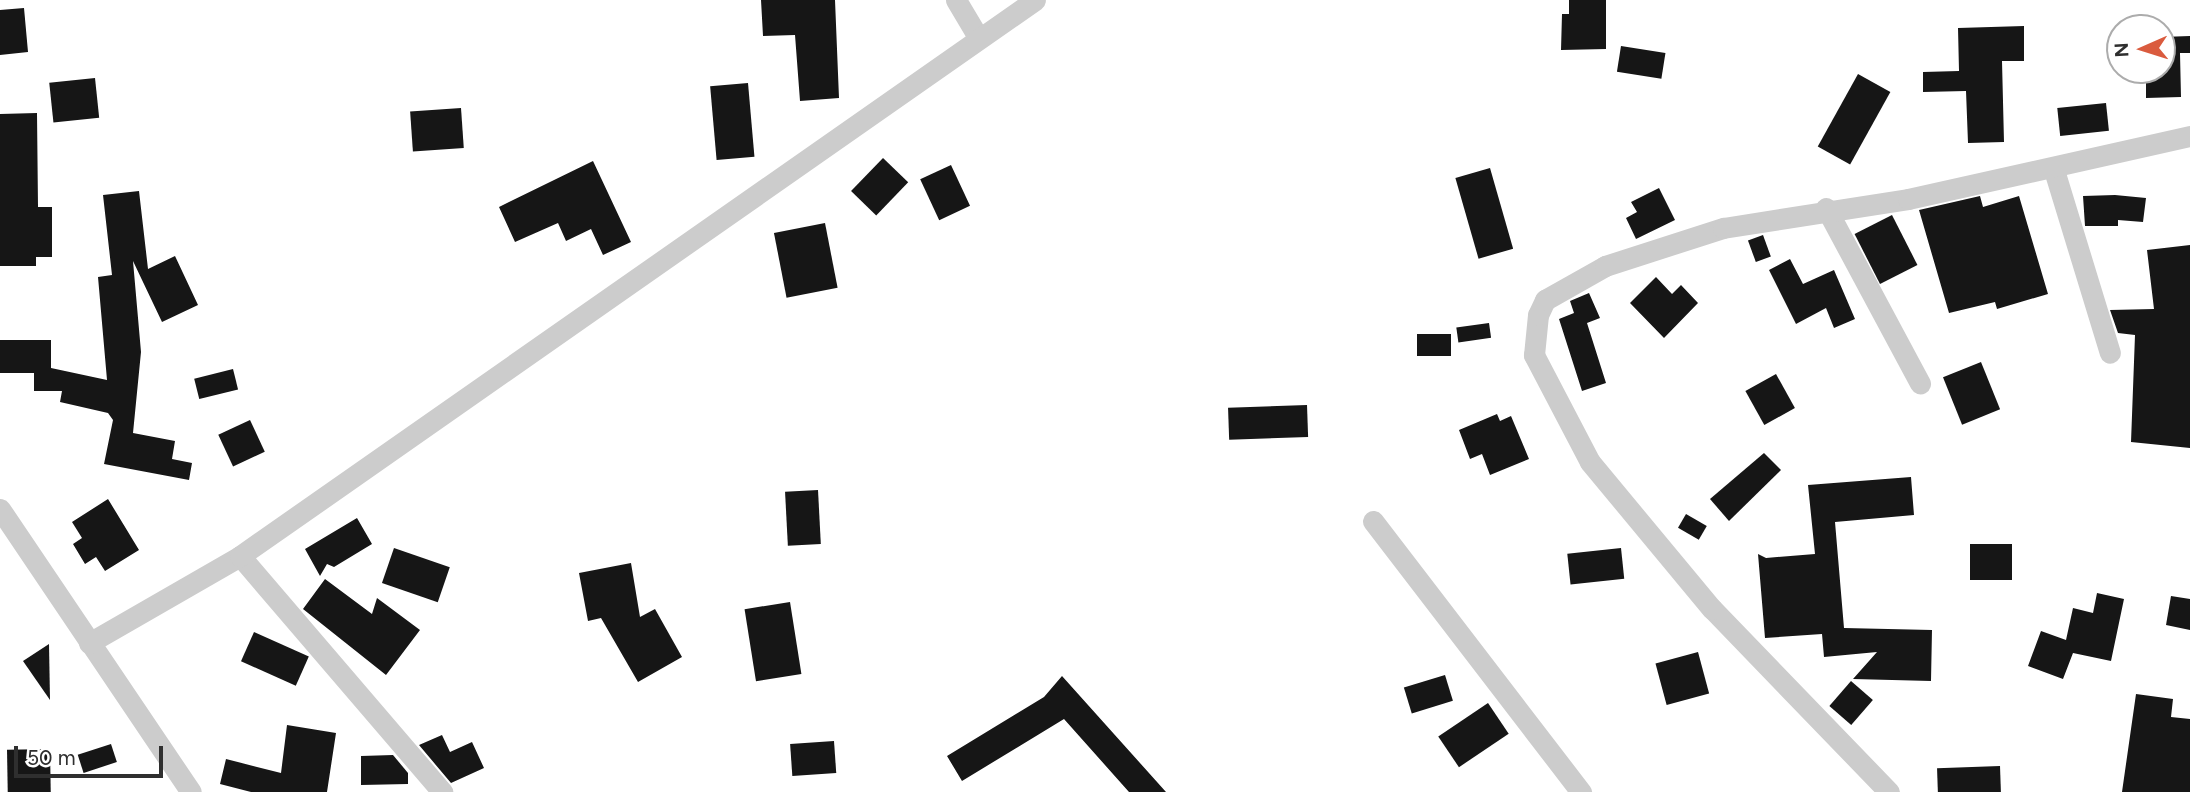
<!DOCTYPE html>
<style>
body{margin:0}
#map{position:relative;width:2190px;height:792px;overflow:hidden;background:#fff;font-family:Figtree,sans-serif}
div>[style]{position:absolute}
.building>*{inset:0;background:#161616;transform-origin:0 0}
.minor>*{height:21px;margin:-10.5px;padding:0 10.5px;transform-origin:10.5px;border-radius:10.5px;background:#ccc}
span{translate:-50% -50%;white-space:nowrap;text-align:center;line-height:1.15;-webkit-text-stroke:7px #fff;paint-order:stroke}
.north{position:absolute;left:2106px;top:14px;width:70px;height:70px;box-sizing:border-box;background:#fff;border:2px solid #acacac;border-radius:50%;rotate:267deg;font-size:19px;font-weight:700;line-height:28px;text-align:center;color:#2f2f2f}
.north::after{content:'';display:block;margin:auto;width:24px;height:32px;background:#da5b3e;clip-path:polygon(50% 0,100% 100%,50% 72%,0 100%)}
.scale{position:absolute;left:14px;top:746px;width:149px;height:32px;box-sizing:border-box;border:4px solid #2f2f2f;border-top:0;padding-left:9px;font-size:21px;line-height:24px;white-space:nowrap;color:#2f2f2f;-webkit-text-stroke:5px #fff;paint-order:stroke}
</style>
<div id="map">
<div class="building">
<div style="clip-path:polygon(761px 0,835px 0,839px 98px,800px 101px,795px 35px,763px 36px)"></div>
<div style="clip-path:polygon(1569px 0,1606px 0,1606px 49px,1561px 50px,1562px 14px,1569px 14px)"></div>
<div style="clip-path:polygon(24px 8px,28px 52px,0 55px,0 10px)"></div>
<div style="clip-path:polygon(2024px 26px,2024px 61px,2002px 61px,2004px 142px,1968px 143px,1966px 91px,1923px 92px,1923px 72px,1959px 71px,1958px 28px)"></div>
<div style="clip-path:polygon(2190px 36px,2190px 53px,2180px 53px,2181px 97px,2146px 98px,2146px 70px,2162px 70px,2162px 37px)"></div>
<div style="left:1621px;top:46px;width:45px;height:26px;rotate:9deg"></div>
<div style="left:1858px;top:74px;width:37px;height:83px;rotate:29deg"></div>
<div style="left:95px;top:78px;width:40px;height:46px;rotate:84deg"></div>
<div style="left:748px;top:83px;width:74px;height:38px;rotate:85deg"></div>
<div style="left:2106px;top:103px;width:28px;height:49px;rotate:84deg"></div>
<div style="left:461px;top:108px;width:40px;height:51px;rotate:86deg"></div>
<div style="clip-path:polygon(37px 113px,38px 207px,52px 207px,52px 257px,36px 257px,36px 266px,0 266px,0 114px)"></div>
<div style="left:883px;top:158px;width:35px;height:46px;rotate:44deg"></div>
<div style="clip-path:polygon(593px 161px,631px 242px,603px 255px,591px 229px,566px 241px,558px 223px,515px 242px,499px 207px)"></div>
<div style="left:951px;top:165px;width:45px;height:34px;rotate:65deg"></div>
<div style="left:1490px;top:168px;width:84px;height:36px;rotate:74deg"></div>
<div style="clip-path:polygon(1659px 188px,1675px 220px,1636px 239px,1626px 218px,1637px 212px,1631px 202px)"></div>
<div style="clip-path:polygon(139px 191px,148px 269px,175px 256px,198px 305px,162px 322px,133px 261px,141px 352px,133px 433px,175px 441px,172px 459px,192px 463px,189px 480px,104px 464px,113px 420px,108px 413px,60px 402px,62px 391px,34px 391px,34px 373px,0 373px,0 340px,51px 340px,51px 368px,107px 380px,98px 277px,112px 275px,103px 195px)"></div>
<div style="clip-path:polygon(2115px 195px,2146px 198px,2143px 222px,2118px 220px,2118px 226px,2085px 226px,2083px 196px)"></div>
<div style="clip-path:polygon(1980px 196px,1983px 207px,2019px 196px,2048px 294px,1997px 309px,1995px 302px,1949px 313px,1919px 210px)"></div>
<div style="left:1892px;top:215px;width:56px;height:42px;rotate:63deg"></div>
<div style="left:825px;top:223px;width:66px;height:52px;rotate:79deg"></div>
<div style="left:1763px;top:235px;width:23px;height:16px;rotate:70deg"></div>
<div style="clip-path:polygon(2190px 245px,2190px 448px,2131px 442px,2135px 335px,2118px 333px,2110px 310px,2154px 309px,2147px 250px)"></div>
<div style="clip-path:polygon(1790px 259px,1803px 284px,1834px 270px,1855px 319px,1834px 328px,1826px 308px,1796px 324px,1769px 270px)"></div>
<div style="clip-path:polygon(1656px 277px,1672px 294px,1681px 285px,1698px 303px,1664px 338px,1630px 303px)"></div>
<div style="clip-path:polygon(1589px 293px,1600px 318px,1587px 323px,1606px 383px,1582px 391px,1559px 319px,1574px 313px,1570px 301px)"></div>
<div style="left:1489px;top:323px;width:15px;height:33px;rotate:82deg"></div>
<div style="left:1451px;top:334px;width:22px;height:34px;rotate:90deg"></div>
<div style="left:1981px;top:362px;width:51px;height:41px;rotate:68deg"></div>
<div style="left:233px;top:369px;width:21px;height:40px;rotate:76deg"></div>
<div style="left:1776px;top:374px;width:39px;height:35px;rotate:61deg"></div>
<div style="left:1307px;top:405px;width:32px;height:79px;rotate:88deg"></div>
<div style="clip-path:polygon(1497px 414px,1500px 421px,1511px 416px,1529px 459px,1490px 475px,1482px 454px,1470px 459px,1459px 430px)"></div>
<div style="left:250px;top:420px;width:35px;height:35px;rotate:65deg"></div>
<div style="clip-path:polygon(1764px 453px,1781px 470px,1729px 521px,1710px 499px)"></div>
<div style="clip-path:polygon(1911px 477px,1914px 515px,1835px 522px,1844px 628px,1932px 630px,1931px 681px,1853px 679px,1877px 652px,1824px 657px,1822px 634px,1765px 638px,1758px 554px,1766px 558px,1815px 554px,1808px 485px)"></div>
<div style="left:818px;top:490px;width:54px;height:33px;rotate:87deg"></div>
<div style="clip-path:polygon(108px 499px,139px 550px,105px 571px,96px 557px,85px 564px,73px 544px,82px 538px,72px 522px)"></div>
<div style="left:1686px;top:514px;width:24px;height:16px;rotate:30deg"></div>
<div style="clip-path:polygon(357px 518px,372px 544px,334px 567px,327px 564px,320px 576px,305px 549px)"></div>
<div style="left:1970px;top:544px;width:42px;height:36px"></div>
<div style="left:394px;top:548px;width:59px;height:37px;rotate:19deg"></div>
<div style="left:1621px;top:548px;width:31px;height:54px;rotate:84deg"></div>
<div style="clip-path:polygon(631px 563px,640px 617px,655px 609px,682px 657px,638px 682px,601px 618px,588px 621px,579px 573px)"></div>
<div style="clip-path:polygon(325px 579px,372px 614px,377px 598px,420px 630px,386px 675px,303px 609px)"></div>
<div style="clip-path:polygon(2097px 593px,2124px 599px,2111px 661px,2073px 653px,2063px 679px,2028px 666px,2041px 631px,2066px 640px,2073px 608px,2093px 613px)"></div>
<div style="clip-path:polygon(2171px 596px,2190px 599px,2190px 630px,2166px 625px)"></div>
<div style="left:790px;top:602px;width:73px;height:46px;rotate:81deg"></div>
<div style="left:254px;top:632px;width:60px;height:32px;rotate:24deg"></div>
<div style="clip-path:polygon(49px 644px,50px 700px,23px 661px)"></div>
<div style="left:1698px;top:652px;width:43px;height:44px;rotate:75deg"></div>
<div style="left:1445px;top:675px;width:27px;height:43px;rotate:73deg"></div>
<div style="clip-path:polygon(1062px 676px,1166px 792px,1129px 792px,1064px 719px,962px 781px,947px 756px,1044px 697px)"></div>
<div style="left:1851px;top:681px;width:29px;height:33px;rotate:41deg"></div>
<div style="clip-path:polygon(2136px 694px,2173px 699px,2171px 717px,2190px 719px,2190px 792px,2122px 792px)"></div>
<div style="left:1488px;top:703px;width:37px;height:60px;rotate:56deg"></div>
<div style="clip-path:polygon(287px 725px,336px 733px,327px 792px,251px 792px,220px 784px,226px 759px,281px 773px)"></div>
<div style="clip-path:polygon(442px 735px,450px 752px,472px 742px,484px 768px,451px 783px,419px 745px)"></div>
<div style="left:834px;top:741px;width:32px;height:44px;rotate:86deg"></div>
<div style="left:111px;top:744px;width:19px;height:35px;rotate:72deg"></div>
<div style="left:50px;top:749px;width:43px;height:43px;rotate:89deg"></div>
<div style="clip-path:polygon(393px 755px,408px 773px,408px 784px,361px 785px,361px 756px)"></div>
<div style="left:2000px;top:766px;width:26px;height:63px;rotate:88deg"></div>
</div>
<div class="minor">
<div style="left:956px;top:0;width:43px;rotate:59.3deg"></div>
<div style="left:2054px;top:170px;width:191px;rotate:73deg"></div>
<div style="left:1826px;top:208px;width:199px;rotate:61.8deg"></div>
<div style="left:0;top:509px;width:341px;rotate:56deg"></div>
<div style="left:1373px;top:521px;width:342px;rotate:52.5deg"></div>
<div style="left:240px;top:556px;width:311px;rotate:49.4deg"></div>
<div style="left:89px;top:643px;width:174px;rotate:-29.9deg"></div>
<div style="left:240px;top:556px;width:970px;rotate:-34.97deg"></div>
<div style="left:1889px;top:792px;width:255px;rotate:-134deg"></div>
<div style="left:1712px;top:609px;width:191px;rotate:-129.7deg"></div>
<div style="left:1590px;top:462px;width:121px;rotate:-117.6deg"></div>
<div style="left:1534px;top:355px;width:40px;rotate:-84.3deg"></div>
<div style="left:1538px;top:315px;width:17px;rotate:-65deg"></div>
<div style="left:1545px;top:300px;width:69px;rotate:-29.5deg"></div>
<div style="left:1605px;top:266px;width:124px;rotate:-17.9deg"></div>
<div style="left:1723px;top:228px;width:187px;rotate:-8.9deg"></div>
<div style="left:1908px;top:199px;width:289px;rotate:-12.6deg"></div>
</div>
<div class="north">N</div>
<div class="scale">50 m</div>
</div>
